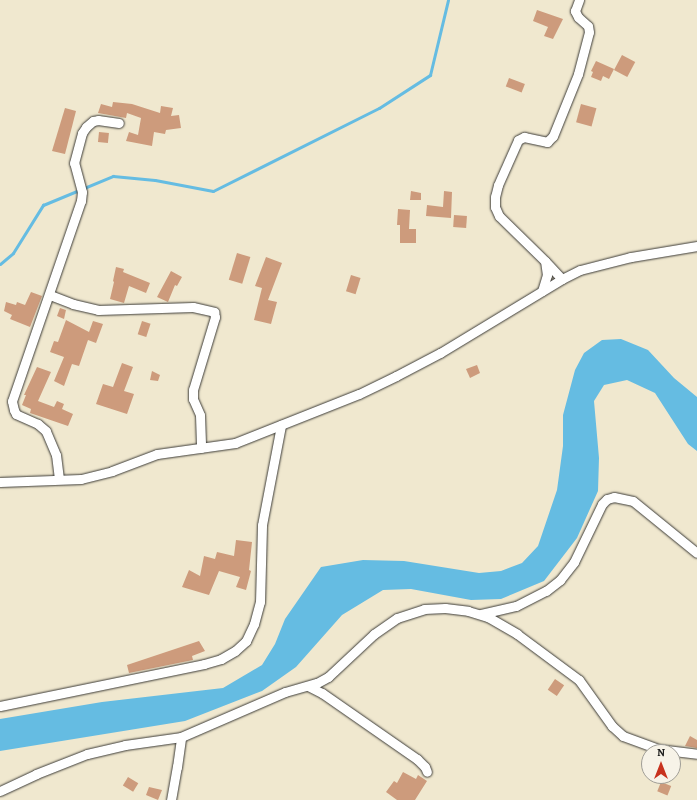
<!DOCTYPE html>
<style>
body{margin:0}
#map{position:relative;width:697px;height:800px;overflow:hidden;background:#f0e8cf;font-family:Alegreya,serif}
div>[style]{position:absolute}
.water>*{inset:0;background:#65bce2}
.stream>*{height:3px;margin:-1.5px;padding:0 1.5px;transform-origin:1.5px;border-radius:1.5px;background:#65bce2}
.building>*{inset:0;background:#cd9b7c;transform-origin:0 0}
.roads{filter:drop-shadow(0 0 1px #3c3b37) drop-shadow(0 0 1px #3c3b37)}
.minor>*{height:9px;margin:-4.5px;padding:0 4.5px;transform-origin:4.5px;border-radius:4.5px;background:#fff}
span{translate:-50% -50%;white-space:nowrap;text-align:center;line-height:1.15;-webkit-text-stroke:4px #f7f3e8;paint-order:stroke}
.north{position:absolute;left:641px;top:744px;width:40px;height:40px;box-sizing:border-box;background:#f7f3e8;border:1px solid #9f9d96;border-radius:50%;rotate:0deg;font-size:11px;font-weight:700;line-height:16px;text-align:center;color:#1c1c1c}
.north::after{content:'';display:block;margin:auto;width:14px;height:18px;background:#c8321e;clip-path:polygon(50% 0,100% 100%,50% 72%,0 100%)}
</style>
<div id="map">
<div class="water">
<div style="clip-path:polygon(621px 339px,648px 350px,674px 378px,697px 397px,697px 451px,688px 444px,655px 393px,627px 380px,604px 385px,594px 401px,599px 458px,598px 491px,577px 538px,544px 581px,501px 599px,471px 600px,411px 589px,383px 590px,342px 615px,296px 667px,262px 691px,185px 721px,0 751px,0 719px,102px 702px,223px 688px,262px 665px,275px 644px,285px 619px,321px 567px,363px 560px,404px 561px,479px 573px,501px 571px,522px 563px,538px 546px,557px 490px,563px 446px,563px 415px,575px 370px,584px 353px,602px 340px)"></div>
</div>
<div class="stream">
<div style="left:0;top:264px;width:17px;rotate:-40deg"></div>
<div style="left:13px;top:253px;width:57px;rotate:-58deg"></div>
<div style="left:43px;top:205px;width:76px;rotate:-22.5deg"></div>
<div style="left:113px;top:176px;width:42px;rotate:5.4deg"></div>
<div style="left:155px;top:180px;width:59px;rotate:10.7deg"></div>
<div style="left:213px;top:191px;width:186px;rotate:-26.6deg"></div>
<div style="left:379px;top:108px;width:61px;rotate:-32.9deg"></div>
<div style="left:430px;top:75px;width:77px;rotate:-76.5deg"></div>
</div>
<div class="building">
<div style="clip-path:polygon(537px 10px,563px 19px,553px 39px,544px 36px,548px 27px,533px 21px)"></div>
<div style="left:622px;top:55px;width:15px;height:17px;rotate:28deg"></div>
<div style="clip-path:polygon(596px 61px,614px 69px,609px 79px,603px 76px,601px 81px,591px 77px,593px 72px,591px 71px)"></div>
<div style="left:509px;top:78px;width:17px;height:9px;rotate:21deg"></div>
<div style="clip-path:polygon(113px 102px,132px 104px,160px 113px,161px 106px,173px 108px,171px 116px,179px 115px,181px 128px,166px 130px,165px 134px,154px 132px,152px 146px,126px 141px,129px 132px,138px 135px,141px 118px,127px 113px,126px 118px,98px 113px,101px 104px,112px 107px)"></div>
<div style="left:581px;top:104px;width:16px;height:19px;rotate:15deg"></div>
<div style="clip-path:polygon(65px 108px,76px 111px,65px 154px,52px 151px)"></div>
<div style="left:99px;top:132px;width:10px;height:10px;rotate:6deg"></div>
<div style="clip-path:polygon(411px 191px,421px 193px,421px 200px,410px 200px)"></div>
<div style="clip-path:polygon(444px 191px,452px 192px,451px 218px,426px 216px,427px 205px,443px 207px)"></div>
<div style="clip-path:polygon(398px 209px,410px 210px,409px 229px,416px 229px,416px 243px,400px 243px,400px 225px,397px 225px)"></div>
<div style="left:454px;top:215px;width:13px;height:12px;rotate:4deg"></div>
<div style="left:237px;top:253px;width:14px;height:28px;rotate:17deg"></div>
<div style="clip-path:polygon(266px 257px,282px 263px,268px 300px,277px 302px,271px 324px,254px 320px,262px 288px,255px 286px)"></div>
<div style="clip-path:polygon(116px 267px,124px 269px,123px 272px,150px 283px,146px 293px,129px 286px,124px 303px,110px 299px,114px 282px,113px 281px)"></div>
<div style="clip-path:polygon(171px 271px,182px 277px,177px 286px,175px 285px,168px 302px,157px 297px)"></div>
<div style="left:351px;top:275px;width:10px;height:17px;rotate:17deg"></div>
<div style="clip-path:polygon(31px 292px,42px 296px,30px 327px,10px 319px,12px 315px,4px 311px,6px 302px,16px 305px,17px 302px,25px 305px)"></div>
<div style="clip-path:polygon(60px 308px,66px 310px,64px 319px,57px 316px)"></div>
<div style="clip-path:polygon(66px 320px,89px 332px,93px 321px,103px 324px,96px 343px,88px 340px,79px 366px,72px 364px,64px 386px,54px 381px,64px 357px,50px 352px,54px 341px,58px 342px)"></div>
<div style="left:142px;top:321px;width:9px;height:14px;rotate:18deg"></div>
<div style="clip-path:polygon(122px 363px,133px 367px,124px 391px,134px 394px,127px 414px,96px 404px,103px 384px,113px 387px)"></div>
<div style="clip-path:polygon(477px 365px,480px 373px,470px 378px,466px 369px)"></div>
<div style="clip-path:polygon(37px 367px,51px 372px,38px 401px,54px 407px,57px 401px,64px 404px,62px 409px,73px 414px,68px 426px,30px 413px,31px 409px,22px 405px,26px 395px,24px 395px)"></div>
<div style="clip-path:polygon(152px 371px,160px 375px,158px 381px,150px 380px)"></div>
<div style="clip-path:polygon(236px 540px,252px 542px,249px 570px,251px 571px,246px 590px,236px 587px,240px 577px,219px 571px,209px 595px,182px 587px,189px 570px,200px 576px,204px 556px,215px 559px,217px 552px,234px 556px)"></div>
<div style="clip-path:polygon(199px 641px,205px 651px,192px 656px,193px 660px,129px 673px,127px 665px)"></div>
<div style="left:555px;top:679px;width:11px;height:13px;rotate:34deg"></div>
<div style="clip-path:polygon(690px 736px,697px 740px,697px 748px,685px 746px)"></div>
<div style="clip-path:polygon(403px 772px,416px 779px,418px 775px,427px 781px,415px 800px,397px 800px,386px 792px,394px 781px,397px 783px)"></div>
<div style="left:128px;top:777px;width:12px;height:10px;rotate:31deg"></div>
<div style="left:661px;top:782px;width:11px;height:10px;rotate:22deg"></div>
<div style="clip-path:polygon(149px 787px,162px 790px,158px 800px,146px 795px)"></div>
</div>
<div class="roads">
<div class="minor">
<div style="left:546px;top:262px;width:23px;rotate:47deg"></div>
<div style="left:542px;top:291px;width:17px;rotate:-73deg"></div>
<div style="left:547px;top:275px;width:14px;rotate:-98deg"></div>
<div style="left:545px;top:261px;width:64px;rotate:-135.6deg"></div>
<div style="left:499px;top:216px;width:10px;rotate:-114deg"></div>
<div style="left:495px;top:207px;width:10px;rotate:-90deg"></div>
<div style="left:495px;top:197px;width:12px;rotate:-76deg"></div>
<div style="left:498px;top:185px;width:49px;rotate:-66deg"></div>
<div style="left:518px;top:140px;width:7px;rotate:-27deg"></div>
<div style="left:524px;top:137px;width:24px;rotate:12deg"></div>
<div style="left:547px;top:142px;width:8px;rotate:-45deg"></div>
<div style="left:553px;top:136px;width:67px;rotate:-68deg"></div>
<div style="left:578px;top:74px;width:43px;rotate:-75.3deg"></div>
<div style="left:589px;top:32px;width:6px;rotate:-99deg"></div>
<div style="left:588px;top:26px;width:13px;rotate:-138deg"></div>
<div style="left:578px;top:17px;width:7px;rotate:-117deg"></div>
<div style="left:575px;top:11px;width:12px;rotate:-70deg"></div>
<div style="left:50px;top:295px;width:25px;rotate:21deg"></div>
<div style="left:73px;top:304px;width:26px;rotate:13deg"></div>
<div style="left:98px;top:310px;width:95px;rotate:-1.8deg"></div>
<div style="left:193px;top:307px;width:22px;rotate:13deg"></div>
<div style="left:214px;top:312px;width:5px;rotate:79deg"></div>
<div style="left:215px;top:317px;width:76px;rotate:106.8deg"></div>
<div style="left:193px;top:390px;width:9px;rotate:90deg"></div>
<div style="left:193px;top:399px;width:17px;rotate:66deg"></div>
<div style="left:200px;top:415px;width:33px;rotate:88deg"></div>
<div style="left:59px;top:479px;width:24px;rotate:-97deg"></div>
<div style="left:56px;top:455px;width:26px;rotate:-113deg"></div>
<div style="left:46px;top:431px;width:11px;rotate:-139deg"></div>
<div style="left:38px;top:424px;width:24px;rotate:-156deg"></div>
<div style="left:16px;top:414px;width:4px;rotate:-117deg"></div>
<div style="left:14px;top:410px;width:9px;rotate:-103deg"></div>
<div style="left:12px;top:401px;width:212px;rotate:-71deg"></div>
<div style="left:81px;top:201px;width:9px;rotate:-84deg"></div>
<div style="left:82px;top:192px;width:30px;rotate:-105deg"></div>
<div style="left:74px;top:163px;width:31px;rotate:-75deg"></div>
<div style="left:82px;top:133px;width:7px;rotate:-56deg"></div>
<div style="left:86px;top:127px;width:9px;rotate:-41deg"></div>
<div style="left:93px;top:121px;width:5px;rotate:-11deg"></div>
<div style="left:98px;top:120px;width:21px;rotate:8deg"></div>
<div style="left:0;top:482px;width:81px;rotate:-2.1deg"></div>
<div style="left:81px;top:479px;width:32px;rotate:-14deg"></div>
<div style="left:112px;top:471px;width:48px;rotate:-20.7deg"></div>
<div style="left:157px;top:454px;width:79px;rotate:-8deg"></div>
<div style="left:235px;top:443px;width:133px;rotate:-21.6deg"></div>
<div style="left:359px;top:394px;width:41px;rotate:-25.9deg"></div>
<div style="left:396px;top:376px;width:50px;rotate:-27.6deg"></div>
<div style="left:440px;top:353px;width:143px;rotate:-31.2deg"></div>
<div style="left:562px;top:279px;width:20px;rotate:-27deg"></div>
<div style="left:580px;top:270px;width:53px;rotate:-14.3deg"></div>
<div style="left:631px;top:257px;width:67px;rotate:-9.5deg"></div>
<div style="left:481px;top:614px;width:36px;rotate:-13deg"></div>
<div style="left:516px;top:606px;width:34px;rotate:-27deg"></div>
<div style="left:546px;top:591px;width:18px;rotate:-38deg"></div>
<div style="left:560px;top:580px;width:23px;rotate:-52deg"></div>
<div style="left:574px;top:562px;width:64px;rotate:-64.2deg"></div>
<div style="left:602px;top:504px;width:7px;rotate:-45deg"></div>
<div style="left:607px;top:499px;width:7px;rotate:-16deg"></div>
<div style="left:614px;top:497px;width:19px;rotate:12deg"></div>
<div style="left:633px;top:501px;width:82px;rotate:39.1deg"></div>
<div style="left:308px;top:686px;width:16px;rotate:27deg"></div>
<div style="left:322px;top:693px;width:116px;rotate:34.8deg"></div>
<div style="left:417px;top:759px;width:11px;rotate:45deg"></div>
<div style="left:425px;top:767px;width:5px;rotate:68deg"></div>
<div style="left:0;top:706px;width:208px;rotate:-11.6deg"></div>
<div style="left:204px;top:664px;width:18px;rotate:-16deg"></div>
<div style="left:221px;top:659px;width:16px;rotate:-30deg"></div>
<div style="left:235px;top:651px;width:15px;rotate:-42deg"></div>
<div style="left:246px;top:641px;width:19px;rotate:-65deg"></div>
<div style="left:254px;top:624px;width:23px;rotate:-75deg"></div>
<div style="left:260px;top:602px;width:77px;rotate:-88.5deg"></div>
<div style="left:262px;top:525px;width:102px;rotate:-79.2deg"></div>
<div style="left:0;top:791px;width:40px;rotate:-25deg"></div>
<div style="left:36px;top:774px;width:55px;rotate:-21.4deg"></div>
<div style="left:87px;top:754px;width:39px;rotate:-13deg"></div>
<div style="left:125px;top:745px;width:57px;rotate:-8.1deg"></div>
<div style="left:181px;top:737px;width:113px;rotate:-23.4deg"></div>
<div style="left:285px;top:692px;width:33px;rotate:-16deg"></div>
<div style="left:317px;top:683px;width:13px;rotate:-29deg"></div>
<div style="left:328px;top:677px;width:63px;rotate:-43.1deg"></div>
<div style="left:374px;top:634px;width:28px;rotate:-35deg"></div>
<div style="left:397px;top:618px;width:28px;rotate:-18deg"></div>
<div style="left:424px;top:609px;width:21px;rotate:-3deg"></div>
<div style="left:445px;top:608px;width:23px;rotate:7deg"></div>
<div style="left:468px;top:611px;width:21px;rotate:17deg"></div>
<div style="left:488px;top:617px;width:34px;rotate:30deg"></div>
<div style="left:517px;top:634px;width:77px;rotate:36.6deg"></div>
<div style="left:579px;top:680px;width:57px;rotate:54.3deg"></div>
<div style="left:612px;top:726px;width:15px;rotate:42deg"></div>
<div style="left:623px;top:736px;width:37px;rotate:20deg"></div>
<div style="left:658px;top:749px;width:39px;rotate:7deg"></div>
<div style="left:171px;top:800px;width:34px;rotate:-80deg"></div>
<div style="left:177px;top:767px;width:30px;rotate:-82deg"></div>
</div>
</div>
<div class="north">N</div>
</div>
